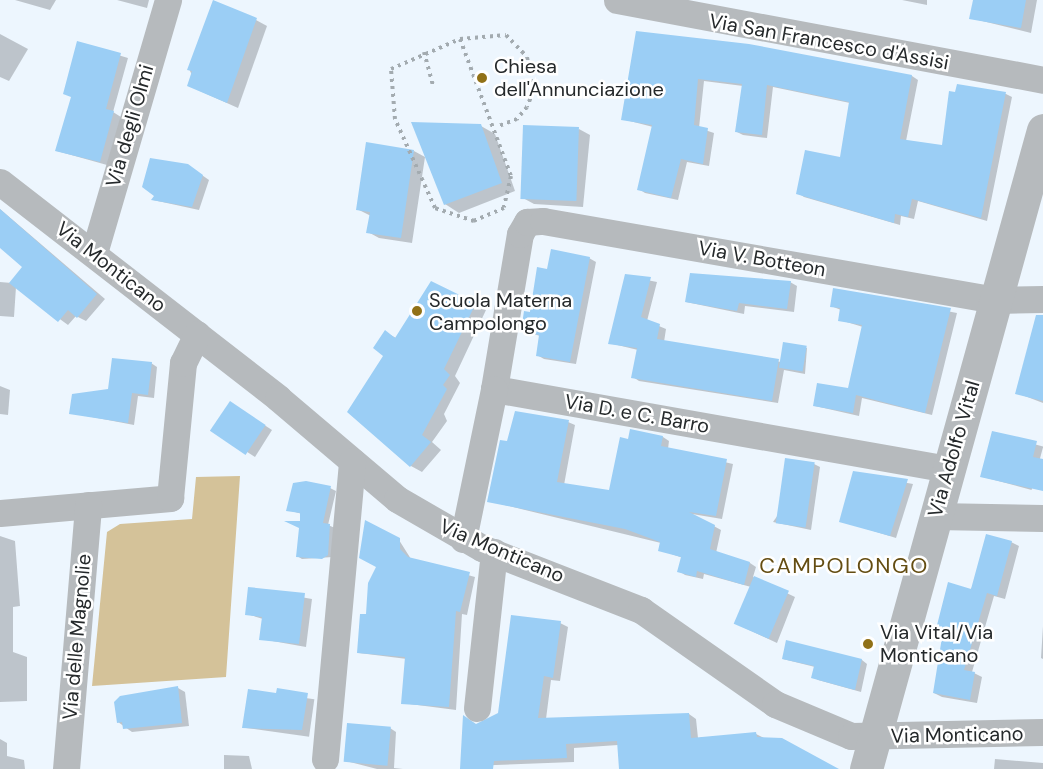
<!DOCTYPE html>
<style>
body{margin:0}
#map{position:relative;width:1043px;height:769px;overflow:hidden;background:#edf6fe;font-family:"DM Sans",sans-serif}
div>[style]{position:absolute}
.green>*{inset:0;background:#d4c299}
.shadow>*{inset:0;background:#0003;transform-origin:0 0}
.building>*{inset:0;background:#9bcef5;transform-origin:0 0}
.path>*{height:4px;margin-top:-2px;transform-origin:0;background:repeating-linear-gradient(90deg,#a3abb0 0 3px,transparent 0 7.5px)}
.minor>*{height:27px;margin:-13.5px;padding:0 13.5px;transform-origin:13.5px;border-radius:13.5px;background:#b6babd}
.tertiary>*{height:33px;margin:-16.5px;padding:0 16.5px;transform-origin:16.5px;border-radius:16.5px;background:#b6babd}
.dots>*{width:16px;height:16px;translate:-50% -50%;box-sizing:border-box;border:3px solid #fff;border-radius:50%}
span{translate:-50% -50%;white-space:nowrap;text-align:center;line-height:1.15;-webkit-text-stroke:5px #fff;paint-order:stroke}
.street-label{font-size:20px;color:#25292b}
.poi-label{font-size:20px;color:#25292b}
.left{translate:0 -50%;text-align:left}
.quarter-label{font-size:22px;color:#644d12;letter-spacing:1.5px}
</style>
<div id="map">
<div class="green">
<div style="clip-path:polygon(240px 476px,226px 677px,92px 686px,107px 532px,120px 524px,192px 519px,196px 477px)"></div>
</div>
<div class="shadow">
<div style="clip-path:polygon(15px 0,56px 0,50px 10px)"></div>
<div style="clip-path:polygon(117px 0,149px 0,147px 8px)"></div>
<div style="clip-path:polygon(902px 0,927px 0,927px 5px)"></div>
<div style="clip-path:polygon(974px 0,1037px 0,1031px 33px,970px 18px)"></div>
<div style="clip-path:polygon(256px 20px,267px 26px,238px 108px,200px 91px,189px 69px)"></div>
<div style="clip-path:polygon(637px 32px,912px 76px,918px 80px,906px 141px,943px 147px,958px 86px,1006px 94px,1012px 97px,987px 221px,918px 201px,914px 219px,901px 216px,900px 225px,804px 197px,798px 193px,842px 158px,850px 103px,773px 87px,767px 138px,743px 135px,737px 132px,743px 86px,704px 81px,699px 128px,714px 133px,709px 166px,687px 162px,678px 200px,645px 193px,639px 189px,653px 127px,622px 119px)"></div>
<div style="clip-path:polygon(0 34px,28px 49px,9px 81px,0 77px)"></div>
<div style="clip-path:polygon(78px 43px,128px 58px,113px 112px,121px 117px,107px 165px,57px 151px,72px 97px)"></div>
<div style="clip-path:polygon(481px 126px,495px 134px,515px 191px,459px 213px,445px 204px)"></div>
<div style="clip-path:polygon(579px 129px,590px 135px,583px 207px,534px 204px,523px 198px)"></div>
<div style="clip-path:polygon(414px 151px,425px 157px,412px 243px,379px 238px,368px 232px,371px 216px,357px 209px)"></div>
<div style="clip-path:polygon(196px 171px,209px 180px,199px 210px,153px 200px)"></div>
<div style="clip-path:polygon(0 209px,105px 299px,86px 321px,76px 316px,68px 325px,16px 287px,14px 317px,0 316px,0 282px,47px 286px,0 246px)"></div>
<div style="clip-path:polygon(589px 258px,596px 262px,576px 364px,544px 359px,537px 355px,540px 336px,522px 330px,548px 271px)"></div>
<div style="clip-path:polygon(627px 276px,657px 282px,647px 321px,666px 329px,664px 342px,781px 362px,785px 344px,807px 348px,805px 374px,784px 370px,778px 403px,639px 381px,633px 377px,638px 350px,609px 343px)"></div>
<div style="clip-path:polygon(790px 282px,797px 286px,794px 312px,745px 306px,744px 314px,686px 302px)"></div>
<div style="clip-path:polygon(834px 289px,957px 313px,932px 415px,862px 398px,859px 416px,815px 406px,849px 390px,863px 327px,840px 320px,841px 310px,831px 306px)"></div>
<div style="clip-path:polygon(475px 304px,486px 310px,455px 376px,460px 383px,444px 414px,447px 421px,432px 442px,441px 450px,422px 472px,411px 466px,385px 356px,385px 332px,396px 338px)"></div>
<div style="clip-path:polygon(1043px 324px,1043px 403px,1017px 393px)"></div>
<div style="clip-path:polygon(151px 363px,157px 367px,154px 398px,138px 396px,134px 425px,71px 413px)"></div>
<div style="clip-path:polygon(0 386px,10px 390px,8px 415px,0 414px)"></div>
<div style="clip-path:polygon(237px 407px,272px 430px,255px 457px,213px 430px)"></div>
<div style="clip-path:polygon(568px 422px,575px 425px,564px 485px,610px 491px,629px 440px,663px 437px,669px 441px,668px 449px,733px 464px,722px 519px,692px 514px,721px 530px,716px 553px,750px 563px,756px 567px,753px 577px,795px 597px,777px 643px,745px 628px,751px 587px,704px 574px,703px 579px,685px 575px,679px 571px,683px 558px,660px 550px,661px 543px,488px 501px,508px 442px)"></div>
<div style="left:993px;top:433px;width:52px;height:45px;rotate:15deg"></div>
<div style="clip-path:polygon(814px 464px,820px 467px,811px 530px,773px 522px)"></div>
<div style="clip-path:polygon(854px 473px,913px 484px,896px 538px,841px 521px)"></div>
<div style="clip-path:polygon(330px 488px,336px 491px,328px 525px,335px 528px,333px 557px,302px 559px,297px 556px,302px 514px,288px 510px)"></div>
<div style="clip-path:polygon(0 536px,15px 541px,20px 606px,13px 607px,13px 652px,27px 657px,27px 701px,0 702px)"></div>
<div style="clip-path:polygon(399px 540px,411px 559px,475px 577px,467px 615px,462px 614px,456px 710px,402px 703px,407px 659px,359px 653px)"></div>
<div style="clip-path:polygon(1011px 542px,1019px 546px,1005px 599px,994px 596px,972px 672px,982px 677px,977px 703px,942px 697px,934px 693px,945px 632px,937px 628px)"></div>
<div style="clip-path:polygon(250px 588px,312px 599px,306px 647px,261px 639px,263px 619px,247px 614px)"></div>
<div style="clip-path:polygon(560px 623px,568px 627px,560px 681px,551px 680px,546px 719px,689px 714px,696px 719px,698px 738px,756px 734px,825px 769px,621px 769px,618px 745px,574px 748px,574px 762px,469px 766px,477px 725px,499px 714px)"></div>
<div style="clip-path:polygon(1043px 626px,1043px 659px,1041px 658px)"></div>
<div style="clip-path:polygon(783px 659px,862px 660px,867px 664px,861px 692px,818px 680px,813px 677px,815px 667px)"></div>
<div style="clip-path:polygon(178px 688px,185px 692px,189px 726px,132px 732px,118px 722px)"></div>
<div style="left:249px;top:690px;width:66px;height:38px;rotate:8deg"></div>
<div style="clip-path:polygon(390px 728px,396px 732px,394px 768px,403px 769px,377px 769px,346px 761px)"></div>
<div style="clip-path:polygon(0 739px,7px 743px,7px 756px,24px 760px,25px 769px,0 769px)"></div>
<div style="clip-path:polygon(224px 755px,249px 756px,252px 769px,224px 769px)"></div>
<div style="clip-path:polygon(995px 759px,1043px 763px,1043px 769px,994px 769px)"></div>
</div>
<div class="building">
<div style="clip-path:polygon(213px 0,257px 18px,227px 103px,187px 86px,192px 71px,187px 70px)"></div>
<div style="clip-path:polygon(973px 0,1026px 0,1021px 28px,969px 19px)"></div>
<div style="clip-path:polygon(636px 31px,749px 44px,912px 75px,900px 139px,942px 145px,949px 91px,955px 92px,957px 84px,1006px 92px,981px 218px,912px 199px,908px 217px,895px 214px,894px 223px,796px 194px,805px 150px,840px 157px,849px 102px,767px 85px,762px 135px,735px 132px,742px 84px,698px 79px,694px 125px,708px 128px,703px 164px,681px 159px,671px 198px,637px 190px,652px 125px,621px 120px)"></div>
<div style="clip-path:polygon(77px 41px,121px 53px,106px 109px,114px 111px,100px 162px,55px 151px,71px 97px,63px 94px)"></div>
<div style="clip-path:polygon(411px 122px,481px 124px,502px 183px,444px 205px)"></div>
<div style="left:523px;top:125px;width:56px;height:74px;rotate:2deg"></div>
<div style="clip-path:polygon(366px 142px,414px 150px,401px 238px,366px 233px,370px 212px,356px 210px)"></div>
<div style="clip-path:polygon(150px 158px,188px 164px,203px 175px,192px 207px,151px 200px,154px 196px,142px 187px)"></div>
<div style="clip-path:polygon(0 209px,97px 294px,77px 318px,68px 310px,58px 322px,9px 283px,22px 267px,0 248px)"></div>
<div style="clip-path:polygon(551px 249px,590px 257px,570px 362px,536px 356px,539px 335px,521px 331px,524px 311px,530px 312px,537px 267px,547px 269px)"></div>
<div style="clip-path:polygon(690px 273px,791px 281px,787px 309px,739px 303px,737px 311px,685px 302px)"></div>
<div style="clip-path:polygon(625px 274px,651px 277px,641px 317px,660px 324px,657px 339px,779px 359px,772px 401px,631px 378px,637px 348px,608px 344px)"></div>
<div style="clip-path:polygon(431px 281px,476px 303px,444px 369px,450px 375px,443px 385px,447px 389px,422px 435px,431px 442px,410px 467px,347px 412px,383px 356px,373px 348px,385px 330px,395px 338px)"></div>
<div style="clip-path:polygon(833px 288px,951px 308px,925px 413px,856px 395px,853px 413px,813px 406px,817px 383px,848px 388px,862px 325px,838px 321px,840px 308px,830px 307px)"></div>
<div style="clip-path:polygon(1036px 315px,1043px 315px,1043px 401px,1015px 394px)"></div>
<div style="left:783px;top:342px;width:24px;height:26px;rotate:9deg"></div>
<div style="clip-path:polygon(112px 358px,152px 362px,148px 395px,132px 393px,128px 423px,69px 414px,72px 394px,108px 389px)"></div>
<div style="left:230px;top:401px;width:43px;height:36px;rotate:34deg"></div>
<div style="clip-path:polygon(515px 411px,569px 420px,557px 482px,609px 490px,620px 437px,628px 439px,630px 429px,663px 436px,661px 446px,727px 459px,716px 516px,689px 512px,715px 525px,710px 549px,750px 562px,744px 585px,697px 571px,696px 577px,677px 572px,681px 557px,658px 551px,660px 542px,625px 529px,487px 502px,500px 440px,507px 441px)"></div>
<div style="clip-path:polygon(992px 431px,1037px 441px,1033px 457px,1043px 459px,1043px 491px,980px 477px)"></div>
<div style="left:785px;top:458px;width:30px;height:66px;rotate:8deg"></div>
<div style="clip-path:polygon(853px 471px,908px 479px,890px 536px,839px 522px)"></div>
<div style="clip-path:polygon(306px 481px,331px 486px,323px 523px,330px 524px,328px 555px,322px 559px,296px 557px,299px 528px,284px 521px,300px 521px,300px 513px,286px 511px,293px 483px)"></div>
<div style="clip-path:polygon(365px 520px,400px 538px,400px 549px,408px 557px,470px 572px,460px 612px,456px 611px,449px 707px,401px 704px,405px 657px,357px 653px,360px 614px,366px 614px,368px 583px,376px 567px,359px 558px)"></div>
<div style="clip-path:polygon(986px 534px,1012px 541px,997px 596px,987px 593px,964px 670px,975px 672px,970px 700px,933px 693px,943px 631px,936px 629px,948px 582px,971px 589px)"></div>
<div style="left:754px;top:576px;width:38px;height:52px;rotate:23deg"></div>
<div style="clip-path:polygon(248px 587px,305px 593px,299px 644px,259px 640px,262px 617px,245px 615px)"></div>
<div style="clip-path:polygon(511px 615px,561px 621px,553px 678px,544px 676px,538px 718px,689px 713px,691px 738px,756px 732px,757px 737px,782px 738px,839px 769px,619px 769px,617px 741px,566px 744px,567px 758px,494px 761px,493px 769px,460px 769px,463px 715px,476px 724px,498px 713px)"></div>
<div style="clip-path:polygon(786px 640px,862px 659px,855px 690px,811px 678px,814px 666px,782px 659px)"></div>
<div style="clip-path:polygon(178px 686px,182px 723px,123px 729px,122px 722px,117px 723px,114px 702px,120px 696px)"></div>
<div style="clip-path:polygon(277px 688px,308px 693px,302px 730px,242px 728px,248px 689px,276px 693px)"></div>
<div style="left:347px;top:723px;width:44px;height:39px;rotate:5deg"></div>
</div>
<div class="path">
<div style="left:460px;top:39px;width:46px;rotate:-5deg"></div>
<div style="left:506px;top:35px;width:30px;rotate:46deg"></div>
<div style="left:527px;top:57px;width:36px;rotate:80deg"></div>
<div style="left:533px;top:92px;width:16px;rotate:112deg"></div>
<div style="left:527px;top:107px;width:16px;rotate:130deg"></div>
<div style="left:517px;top:119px;width:22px;rotate:159deg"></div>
<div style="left:424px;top:52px;width:35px;rotate:75deg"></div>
<div style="left:504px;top:208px;width:33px;rotate:157deg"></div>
<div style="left:474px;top:221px;width:41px;rotate:-161.6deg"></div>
<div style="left:435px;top:208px;width:98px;rotate:-114.2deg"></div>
<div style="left:395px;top:119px;width:50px;rotate:-94.6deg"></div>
<div style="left:391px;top:69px;width:75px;rotate:-23.5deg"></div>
<div style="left:460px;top:39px;width:146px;rotate:69.6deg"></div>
<div style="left:511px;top:176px;width:32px;rotate:103deg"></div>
</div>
<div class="minor">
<div style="left:617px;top:0;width:433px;rotate:10.6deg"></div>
<div style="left:0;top:182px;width:352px;rotate:37.8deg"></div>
<div style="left:278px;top:398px;width:156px;rotate:40.3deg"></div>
<div style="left:397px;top:499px;width:98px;rotate:30deg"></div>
<div style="left:482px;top:548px;width:171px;rotate:21.3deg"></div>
<div style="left:641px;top:610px;width:164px;rotate:35deg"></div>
<div style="left:775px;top:704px;width:82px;rotate:22.8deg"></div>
<div style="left:851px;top:736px;width:192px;rotate:-1.2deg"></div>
<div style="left:94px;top:253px;width:264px;rotate:-73.7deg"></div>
<div style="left:948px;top:469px;width:461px;rotate:-170deg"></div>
<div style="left:494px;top:389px;width:157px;rotate:-80.5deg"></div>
<div style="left:520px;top:234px;width:14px;rotate:-60deg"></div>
<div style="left:527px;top:222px;width:16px;rotate:-4deg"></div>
<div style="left:543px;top:221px;width:460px;rotate:9.9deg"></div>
<div style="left:996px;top:300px;width:47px;rotate:-1.2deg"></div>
<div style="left:0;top:513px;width:171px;rotate:-5deg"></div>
<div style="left:170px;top:498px;width:136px;rotate:-84.5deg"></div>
<div style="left:183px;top:363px;width:32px;rotate:-64deg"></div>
<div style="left:935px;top:516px;width:108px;rotate:1.1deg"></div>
<div style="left:463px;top:539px;width:153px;rotate:-78.3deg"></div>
<div style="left:477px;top:708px;width:157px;rotate:-83.8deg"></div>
<div style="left:325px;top:759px;width:299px;rotate:-84.8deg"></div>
<div style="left:66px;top:769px;width:265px;rotate:-85.2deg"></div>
</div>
<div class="tertiary">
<div style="left:866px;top:769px;width:663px;rotate:-74.52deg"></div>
</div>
<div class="dots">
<div style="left:482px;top:78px;background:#917117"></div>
<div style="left:417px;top:311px;background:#917117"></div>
<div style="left:868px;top:644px;background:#917117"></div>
</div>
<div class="street-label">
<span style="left:829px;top:42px;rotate:10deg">Via San Francesco d'Assisi</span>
<span style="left:130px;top:126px;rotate:-74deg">Via degli Olmi</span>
<span style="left:762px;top:259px;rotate:10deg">Via V. Botteon</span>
<span style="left:111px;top:267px;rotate:38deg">Via Monticano</span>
<span style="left:637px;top:414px;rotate:10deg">Via D. e C. Barro</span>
<span style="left:954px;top:449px;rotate:-74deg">Via Adolfo Vital</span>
<span style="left:502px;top:551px;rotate:23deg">Via Monticano</span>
<span style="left:77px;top:637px;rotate:-85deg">Via delle Magnolie</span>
<span style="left:957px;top:735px;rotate:-1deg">Via Monticano</span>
</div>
<div class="poi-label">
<span class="left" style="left:494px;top:78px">Chiesa<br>dell'Annunciazione</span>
<span class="left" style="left:429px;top:312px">Scuola Materna<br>Campolongo</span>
<span class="left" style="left:880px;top:644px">Via Vital/Via<br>Monticano</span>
</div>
<div class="quarter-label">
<span style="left:844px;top:566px">CAMPOLONGO</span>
</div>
</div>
